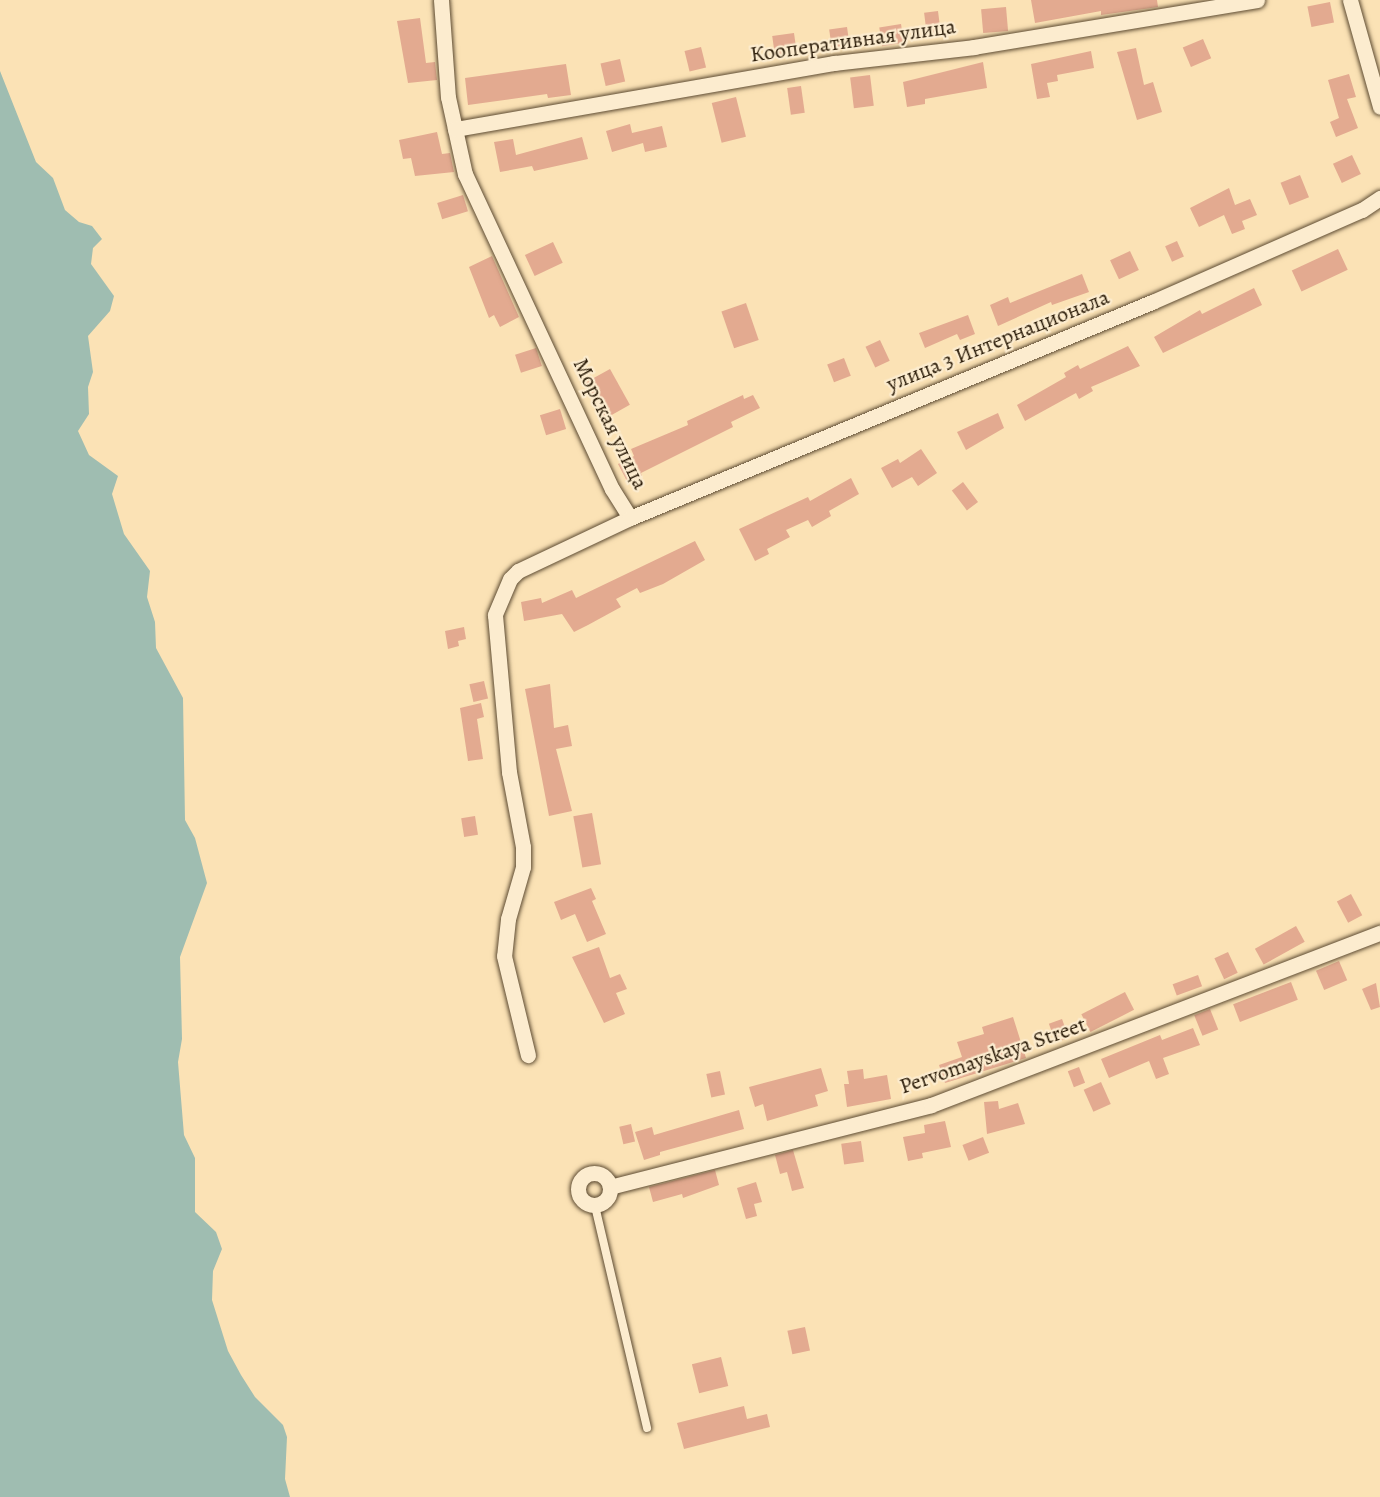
<!DOCTYPE html>
<meta charset="utf-8">
<style>
body{margin:0}
#map{position:relative;width:1380px;height:1497px;overflow:hidden;background:#fbe2b5;font-family:Alegreya,serif}
div>[style]{position:absolute}
.water>*{inset:0;background:#9fbdb1}
.building>*{inset:0;background:#e3aa90;transform-origin:0 0}
.roads{filter:drop-shadow(0 0 2px #5d4b32) drop-shadow(0 0 2px #5d4b32)}
.lane>*{height:8px;margin:-4px;padding:0 4px;transform-origin:4px;border-radius:4px;background:#fceccf}
.street>*{height:15px;margin:-7.5px;padding:0 7.5px;transform-origin:7.5px;border-radius:7.5px;background:#fceccf}
.street>.ring{margin:-7.5px;padding:0;box-sizing:content-box;background:none;border:15px solid #fceccf;border-radius:50%}
span{translate:-50% -50%;white-space:nowrap;text-align:center;line-height:1.15;-webkit-text-stroke:4.5px #fceccf;paint-order:stroke}
.street-label{font-size:22px;color:#281906}
</style>
<div id="map">
<div class="water">
<div style="clip-path:polygon(0 71px,36px 162px,53px 178px,65px 210px,79px 222px,92px 226px,102px 239px,93px 248px,91px 264px,114px 296px,110px 311px,88px 336px,93px 372px,88px 387px,89px 414px,78px 431px,89px 455px,118px 476px,112px 494px,124px 534px,150px 571px,147px 597px,155px 622px,156px 648px,183px 698px,185px 820px,195px 838px,207px 883px,180px 957px,182px 1039px,178px 1062px,184px 1135px,195px 1158px,195px 1212px,216px 1232px,222px 1249px,213px 1271px,212px 1300px,228px 1351px,241px 1375px,255px 1397px,283px 1425px,287px 1437px,285px 1479px,290px 1497px,0 1497px)"></div>
</div>
<div class="building">
<div style="clip-path:polygon(1031px 0,1157px 0,1158px 7px,1101px 15px,1101px 11px,1035px 23px)"></div>
<div style="left:1330px;top:2px;width:21px;height:23px;rotate:79deg"></div>
<div style="left:1006px;top:7px;width:24px;height:25px;rotate:85deg"></div>
<div style="left:938px;top:11px;width:26px;height:14px;rotate:83deg"></div>
<div style="clip-path:polygon(420px 18px,426px 63px,435px 62px,437px 80px,408px 83px,397px 21px)"></div>
<div style="left:901px;top:24px;width:19px;height:22px;rotate:81deg"></div>
<div style="left:847px;top:27px;width:21px;height:18px;rotate:82deg"></div>
<div style="left:794px;top:33px;width:22px;height:22px;rotate:82deg"></div>
<div style="left:1203px;top:39px;width:21px;height:22px;rotate:67deg"></div>
<div style="left:701px;top:47px;width:21px;height:17px;rotate:76deg"></div>
<div style="clip-path:polygon(1136px 48px,1144px 85px,1153px 82px,1162px 112px,1137px 120px,1117px 52px)"></div>
<div style="clip-path:polygon(1091px 51px,1094px 68px,1057px 75px,1058px 81px,1047px 83px,1050px 97px,1037px 99px,1031px 64px)"></div>
<div style="left:620px;top:59px;width:23px;height:20px;rotate:77deg"></div>
<div style="clip-path:polygon(983px 62px,987px 88px,925px 99px,925px 104px,907px 107px,903px 82px)"></div>
<div style="clip-path:polygon(566px 64px,571px 95px,548px 98px,547px 94px,468px 105px,465px 78px)"></div>
<div style="clip-path:polygon(1349px 74px,1356px 97px,1347px 99px,1358px 128px,1336px 137px,1330px 122px,1339px 118px,1328px 80px)"></div>
<div style="left:870px;top:75px;width:31px;height:20px;rotate:83deg"></div>
<div style="left:801px;top:86px;width:27px;height:14px;rotate:82deg"></div>
<div style="left:736px;top:97px;width:41px;height:25px;rotate:76deg"></div>
<div style="clip-path:polygon(630px 124px,632px 133px,662px 126px,667px 147px,645px 152px,643px 143px,612px 152px,606px 131px)"></div>
<div style="clip-path:polygon(437px 132px,442px 154px,450px 153px,454px 172px,415px 176px,411px 158px,403px 159px,399px 140px)"></div>
<div style="clip-path:polygon(582px 137px,588px 159px,534px 171px,532px 166px,500px 172px,494px 142px,513px 139px,516px 155px)"></div>
<div style="left:1352px;top:155px;width:21px;height:21px;rotate:65deg"></div>
<div style="left:1300px;top:175px;width:24px;height:21px;rotate:68deg"></div>
<div style="clip-path:polygon(1229px 188px,1235px 205px,1250px 199px,1257px 215px,1242px 221px,1245px 229px,1232px 234px,1224px 215px,1199px 227px,1190px 208px)"></div>
<div style="left:463px;top:195px;width:17px;height:27px;rotate:73deg"></div>
<div style="left:1177px;top:241px;width:17px;height:13px;rotate:66deg"></div>
<div style="left:553px;top:242px;width:23px;height:31px;rotate:65deg"></div>
<div style="left:1338px;top:249px;width:23px;height:51px;rotate:65deg"></div>
<div style="left:1130px;top:251px;width:21px;height:22px;rotate:65deg"></div>
<div style="clip-path:polygon(492px 256px,519px 317px,500px 327px,494px 315px,489px 318px,469px 267px)"></div>
<div style="clip-path:polygon(1082px 274px,1089px 292px,1052px 305px,1051px 302px,998px 326px,990px 305px,1008px 297px,1010px 303px)"></div>
<div style="clip-path:polygon(1254px 288px,1262px 305px,1163px 353px,1154px 337px,1200px 310px,1202px 314px)"></div>
<div style="left:746px;top:303px;width:39px;height:26px;rotate:71deg"></div>
<div style="clip-path:polygon(968px 315px,975px 334px,960px 340px,957px 334px,925px 348px,919px 333px)"></div>
<div style="left:880px;top:340px;width:23px;height:16px;rotate:65deg"></div>
<div style="clip-path:polygon(1128px 346px,1140px 366px,1091px 387px,1093px 391px,1079px 399px,1076px 393px,1025px 421px,1017px 405px,1066px 377px,1064px 373px,1078px 365px,1080px 369px)"></div>
<div style="left:536px;top:348px;width:19px;height:22px;rotate:72deg"></div>
<div style="left:844px;top:358px;width:19px;height:18px;rotate:69deg"></div>
<div style="left:610px;top:369px;width:41px;height:30px;rotate:61deg"></div>
<div style="clip-path:polygon(743px 395px,744px 399px,753px 395px,760px 408px,731px 422px,733px 427px,641px 473px,642px 476px,628px 483px,618px 464px,634px 456px,631px 449px,688px 425px,687px 421px)"></div>
<div style="left:560px;top:409px;width:21px;height:21px;rotate:73deg"></div>
<div style="clip-path:polygon(998px 413px,1004px 428px,966px 450px,957px 432px)"></div>
<div style="clip-path:polygon(921px 449px,937px 473px,918px 486px,912px 477px,892px 488px,881px 468px,898px 459px,900px 463px)"></div>
<div style="clip-path:polygon(851px 478px,859px 494px,829px 511px,831px 516px,812px 527px,808px 520px,786px 530px,790px 537px,767px 549px,769px 554px,755px 561px,739px 529px,808px 497px,810px 501px)"></div>
<div style="left:963px;top:482px;width:25px;height:14px;rotate:53deg"></div>
<div style="clip-path:polygon(695px 541px,705px 560px,663px 584px,640px 593px,637px 588px,616px 599px,621px 607px,588px 625px,574px 632px,562px 614px,524px 621px,521px 602px,541px 598px,542px 603px,572px 590px,576px 598px)"></div>
<div style="clip-path:polygon(464px 627px,466px 639px,458px 641px,459px 646px,448px 649px,445px 631px)"></div>
<div style="left:484px;top:681px;width:18px;height:15px;rotate:77deg"></div>
<div style="clip-path:polygon(550px 684px,554px 728px,568px 725px,572px 746px,556px 749px,572px 811px,549px 816px,525px 689px)"></div>
<div style="clip-path:polygon(481px 703px,484px 717px,477px 719px,483px 759px,468px 761px,460px 708px)"></div>
<div style="left:592px;top:813px;width:52px;height:19px;rotate:80deg"></div>
<div style="left:475px;top:816px;width:19px;height:14px;rotate:81deg"></div>
<div style="clip-path:polygon(591px 888px,596px 899px,592px 901px,606px 934px,587px 942px,575px 914px,561px 920px,554px 902px)"></div>
<div style="left:1351px;top:894px;width:24px;height:16px;rotate:62deg"></div>
<div style="left:1296px;top:926px;width:18px;height:47px;rotate:61deg"></div>
<div style="clip-path:polygon(599px 947px,610px 978px,620px 974px,627px 989px,616px 993px,625px 1014px,604px 1023px,572px 957px)"></div>
<div style="left:1228px;top:952px;width:23px;height:15px;rotate:65deg"></div>
<div style="left:1339px;top:961px;width:21px;height:25px;rotate:67deg"></div>
<div style="left:1198px;top:975px;width:12px;height:27px;rotate:70deg"></div>
<div style="left:1291px;top:982px;width:19px;height:62px;rotate:69deg"></div>
<div style="clip-path:polygon(1376px 983px,1380px 1007px,1371px 1010px,1362px 989px)"></div>
<div style="left:1125px;top:992px;width:20px;height:49px;rotate:63deg"></div>
<div style="left:1210px;top:1009px;width:22px;height:17px;rotate:68deg"></div>
<div style="clip-path:polygon(1013px 1017px,1026px 1058px,945px 1083px,939px 1065px,962px 1057px,957px 1042px,984px 1034px,982px 1027px)"></div>
<div style="left:1062px;top:1019px;width:20px;height:14px;rotate:70deg"></div>
<div style="clip-path:polygon(1193px 1028px,1200px 1045px,1163px 1058px,1169px 1074px,1156px 1079px,1149px 1061px,1109px 1078px,1101px 1059px,1160px 1035px,1162px 1040px)"></div>
<div style="left:1079px;top:1067px;width:17px;height:12px;rotate:69deg"></div>
<div style="clip-path:polygon(821px 1068px,828px 1091px,815px 1095px,818px 1106px,767px 1121px,763px 1104px,755px 1107px,749px 1087px)"></div>
<div style="clip-path:polygon(863px 1069px,864px 1079px,887px 1075px,891px 1099px,847px 1107px,844px 1084px,849px 1084px,847px 1071px)"></div>
<div style="left:720px;top:1071px;width:24px;height:14px;rotate:78deg"></div>
<div style="left:1101px;top:1082px;width:24px;height:19px;rotate:66deg"></div>
<div style="clip-path:polygon(998px 1101px,999px 1109px,1018px 1103px,1025px 1124px,987px 1134px,984px 1102px)"></div>
<div style="clip-path:polygon(739px 1110px,744px 1129px,660px 1152px,660px 1155px,644px 1160px,635px 1132px,652px 1127px,654px 1135px)"></div>
<div style="clip-path:polygon(945px 1121px,951px 1147px,922px 1153px,923px 1158px,908px 1161px,903px 1137px,925px 1133px,924px 1125px)"></div>
<div style="left:631px;top:1124px;width:18px;height:12px;rotate:77deg"></div>
<div style="left:983px;top:1137px;width:17px;height:22px;rotate:69deg"></div>
<div style="left:861px;top:1141px;width:21px;height:20px;rotate:82deg"></div>
<div style="clip-path:polygon(793px 1150px,804px 1188px,792px 1191px,787px 1172px,780px 1174px,775px 1155px)"></div>
<div style="clip-path:polygon(715px 1170px,719px 1185px,683px 1198px,682px 1194px,653px 1202px,649px 1187px)"></div>
<div style="clip-path:polygon(756px 1182px,762px 1202px,754px 1204px,757px 1216px,746px 1219px,737px 1188px)"></div>
<div style="left:805px;top:1327px;width:24px;height:18px;rotate:78deg"></div>
<div style="left:721px;top:1357px;width:30px;height:30px;rotate:76deg"></div>
<div style="clip-path:polygon(744px 1406px,747px 1419px,767px 1414px,770px 1427px,684px 1449px,677px 1423px)"></div>
</div>
<div class="roads">
<div class="lane">
<div style="left:595px;top:1206px;width:228px;rotate:76.8deg"></div>
</div>
<div class="street">
<div style="left:441px;top:0;width:97px;rotate:85.9deg"></div>
<div style="left:448px;top:97px;width:79px;rotate:77.6deg"></div>
<div style="left:465px;top:174px;width:348px;rotate:65deg"></div>
<div style="left:612px;top:489px;width:34px;rotate:58deg"></div>
<div style="left:630px;top:518px;width:124px;rotate:154.7deg"></div>
<div style="left:518px;top:571px;width:11px;rotate:135deg"></div>
<div style="left:510px;top:579px;width:39px;rotate:113deg"></div>
<div style="left:495px;top:615px;width:158px;rotate:84.9deg"></div>
<div style="left:509px;top:772px;width:76px;rotate:79.4deg"></div>
<div style="left:523px;top:847px;width:20px;rotate:90deg"></div>
<div style="left:523px;top:867px;width:54px;rotate:106.1deg"></div>
<div style="left:508px;top:919px;width:37px;rotate:96deg"></div>
<div style="left:504px;top:956px;width:102px;rotate:76.4deg"></div>
<div style="left:1350px;top:0;width:111px;rotate:74.3deg"></div>
<div style="left:455px;top:129px;width:385px;rotate:-9.9deg"></div>
<div style="left:834px;top:63px;width:141px;rotate:-6.5deg"></div>
<div style="left:974px;top:47px;width:287px;rotate:-9.4deg"></div>
<div style="left:630px;top:518px;width:565px;rotate:-22.48deg"></div>
<div style="left:1152px;top:302px;width:229px;rotate:-23.7deg"></div>
<div style="left:1362px;top:210px;width:22px;rotate:-34deg"></div>
<div class="ring" style="left:578px;top:1173px;width:17px;height:17px"></div>
<div style="left:610px;top:1187px;width:331px;rotate:-14.3deg"></div>
<div style="left:931px;top:1105px;width:481px;rotate:-21deg"></div>
</div>
</div>
<div class="street-label">
<span style="left:853px;top:41px;rotate:-8deg">Кооперативная улица</span>
<span style="left:998px;top:341px;rotate:-22deg">улица 3 Интернационала</span>
<span style="left:610px;top:424px;rotate:64deg">Морская улица</span>
<span style="left:993px;top:1056px;rotate:-19deg">Pervomayskaya Street</span>
</div>
</div>
